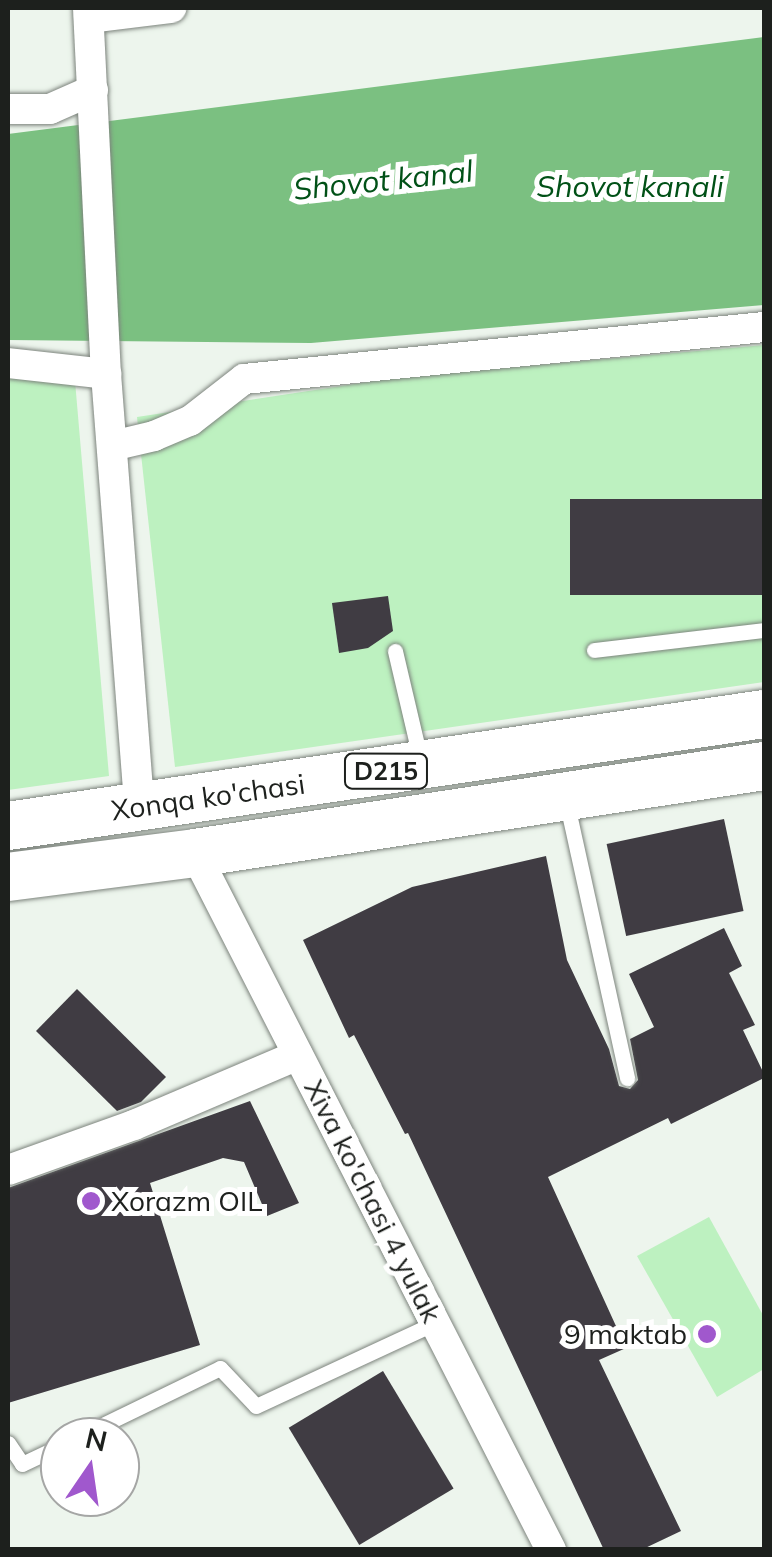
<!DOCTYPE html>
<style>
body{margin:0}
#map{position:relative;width:772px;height:1557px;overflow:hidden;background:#edf5ed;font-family:Mulish,sans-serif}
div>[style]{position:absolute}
.green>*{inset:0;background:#bdf1c0}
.water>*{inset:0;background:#7bc081}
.building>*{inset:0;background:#403c43;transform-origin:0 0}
.roads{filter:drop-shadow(0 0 2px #7d847d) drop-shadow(0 0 2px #7d847d)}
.lane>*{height:15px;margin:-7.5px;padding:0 7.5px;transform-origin:7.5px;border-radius:7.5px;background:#fff}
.street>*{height:30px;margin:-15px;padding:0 15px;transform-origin:15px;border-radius:15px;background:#fff}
.primary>*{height:48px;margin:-24px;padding:0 24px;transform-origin:24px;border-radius:24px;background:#fff}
.dots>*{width:28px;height:28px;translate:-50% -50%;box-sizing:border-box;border:5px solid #fff;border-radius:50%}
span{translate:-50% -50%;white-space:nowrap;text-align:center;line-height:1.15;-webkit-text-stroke:10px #fff;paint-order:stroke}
.shield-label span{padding:2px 8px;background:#fff;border:2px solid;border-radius:8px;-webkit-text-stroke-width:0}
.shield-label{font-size:25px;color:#1d201d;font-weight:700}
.street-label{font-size:28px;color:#1d201d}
.poi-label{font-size:28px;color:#1d201d}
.left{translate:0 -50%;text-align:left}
.right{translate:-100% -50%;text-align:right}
.water-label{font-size:30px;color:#015117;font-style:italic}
.frame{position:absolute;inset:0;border:10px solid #1d201d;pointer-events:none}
.north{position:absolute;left:40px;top:1417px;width:100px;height:100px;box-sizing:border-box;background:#fff;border:2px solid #a5a6a5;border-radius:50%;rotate:13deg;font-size:28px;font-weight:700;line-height:40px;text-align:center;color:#1d201d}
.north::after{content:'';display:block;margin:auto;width:35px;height:45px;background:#a058cd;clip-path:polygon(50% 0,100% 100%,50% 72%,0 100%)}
</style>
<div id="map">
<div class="green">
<div style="clip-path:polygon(764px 345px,764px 682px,175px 767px,137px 417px,394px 378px)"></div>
<div style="clip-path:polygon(8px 376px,75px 381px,109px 776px,8px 790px)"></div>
<div style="clip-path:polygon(709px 1217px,764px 1317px,764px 1369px,717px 1397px,637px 1256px)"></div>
</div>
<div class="water">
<div style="clip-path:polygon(764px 37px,764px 305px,311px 343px,8px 340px,8px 134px)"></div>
</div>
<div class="building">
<div style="left:764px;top:499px;width:96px;height:194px;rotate:90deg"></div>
<div style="clip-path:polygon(388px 596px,393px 631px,368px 648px,339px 653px,332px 603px)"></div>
<div style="left:724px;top:819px;width:94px;height:120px;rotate:78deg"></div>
<div style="clip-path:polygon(546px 856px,567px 960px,609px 1049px,619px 1086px,630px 1089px,638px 1080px,630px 1039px,654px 1027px,629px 974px,724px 928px,742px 966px,729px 973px,755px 1025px,743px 1030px,764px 1074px,764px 1078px,671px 1124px,668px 1118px,548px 1177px,626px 1348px,599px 1360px,681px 1531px,641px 1550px,604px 1550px,408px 1133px,405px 1134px,354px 1035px,349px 1038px,303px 940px,412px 887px)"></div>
<div style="clip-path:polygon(77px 989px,166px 1077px,141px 1102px,117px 1111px,36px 1031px)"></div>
<div style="clip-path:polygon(250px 1101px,299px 1203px,267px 1216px,244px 1162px,223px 1158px,150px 1183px,200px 1345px,8px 1403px,8px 1188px)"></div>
<div style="left:383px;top:1371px;width:137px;height:110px;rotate:59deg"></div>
</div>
<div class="roads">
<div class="lane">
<div style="left:594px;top:650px;width:171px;rotate:-6.7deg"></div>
<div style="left:395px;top:651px;width:114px;rotate:76.8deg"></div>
<div style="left:566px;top:800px;width:285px;rotate:77.6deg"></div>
<div style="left:78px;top:1437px;width:158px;rotate:-25.9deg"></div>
<div style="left:220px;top:1368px;width:52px;rotate:46.5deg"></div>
<div style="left:256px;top:1406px;width:197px;rotate:-24.9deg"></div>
<div style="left:8px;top:1443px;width:25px;rotate:56deg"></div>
<div style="left:22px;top:1464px;width:42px;rotate:-25.3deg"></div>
</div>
<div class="street">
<div style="left:88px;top:8px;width:366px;rotate:87.2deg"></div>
<div style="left:106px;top:374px;width:434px;rotate:85.6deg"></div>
<div style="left:89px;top:18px;width:83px;rotate:-7deg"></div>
<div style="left:8px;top:109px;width:42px"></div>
<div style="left:50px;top:109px;width:47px;rotate:-23.8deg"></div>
<div style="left:8px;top:363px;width:99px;rotate:6.4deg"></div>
<div style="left:112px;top:446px;width:43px;rotate:-13.4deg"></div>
<div style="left:154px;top:436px;width:39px;rotate:-23deg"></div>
<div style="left:190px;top:421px;width:68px;rotate:-37.9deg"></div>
<div style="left:244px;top:379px;width:523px;rotate:-5.71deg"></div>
<div style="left:195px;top:853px;width:783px;rotate:62.94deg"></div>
<div style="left:8px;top:1170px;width:134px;rotate:-19.7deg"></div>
<div style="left:134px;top:1125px;width:178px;rotate:-23.1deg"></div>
</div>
<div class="primary">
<div style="left:8px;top:826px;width:764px;rotate:-8.43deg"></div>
<div style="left:8px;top:877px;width:189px;rotate:-7.3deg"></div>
<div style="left:195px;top:853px;width:576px;rotate:-8.69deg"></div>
</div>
</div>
<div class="dots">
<div style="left:91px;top:1201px;background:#a058cd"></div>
<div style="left:707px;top:1334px;background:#a058cd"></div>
</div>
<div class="shield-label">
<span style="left:386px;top:771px">D215</span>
</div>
<div class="street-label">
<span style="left:208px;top:797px;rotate:-8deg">Xonqa ko'chasi</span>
<span style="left:373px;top:1201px;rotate:63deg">Xiva ko'chasi 4 yulak</span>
</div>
<div class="poi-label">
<span class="left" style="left:111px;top:1201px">Xorazm OIL</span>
<span class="right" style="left:687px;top:1334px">9 maktab</span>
</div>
<div class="water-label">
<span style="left:383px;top:180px;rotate:-6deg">Shovot kanal</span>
<span style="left:630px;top:186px">Shovot kanali</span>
</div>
<div class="frame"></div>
<div class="north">N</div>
</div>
